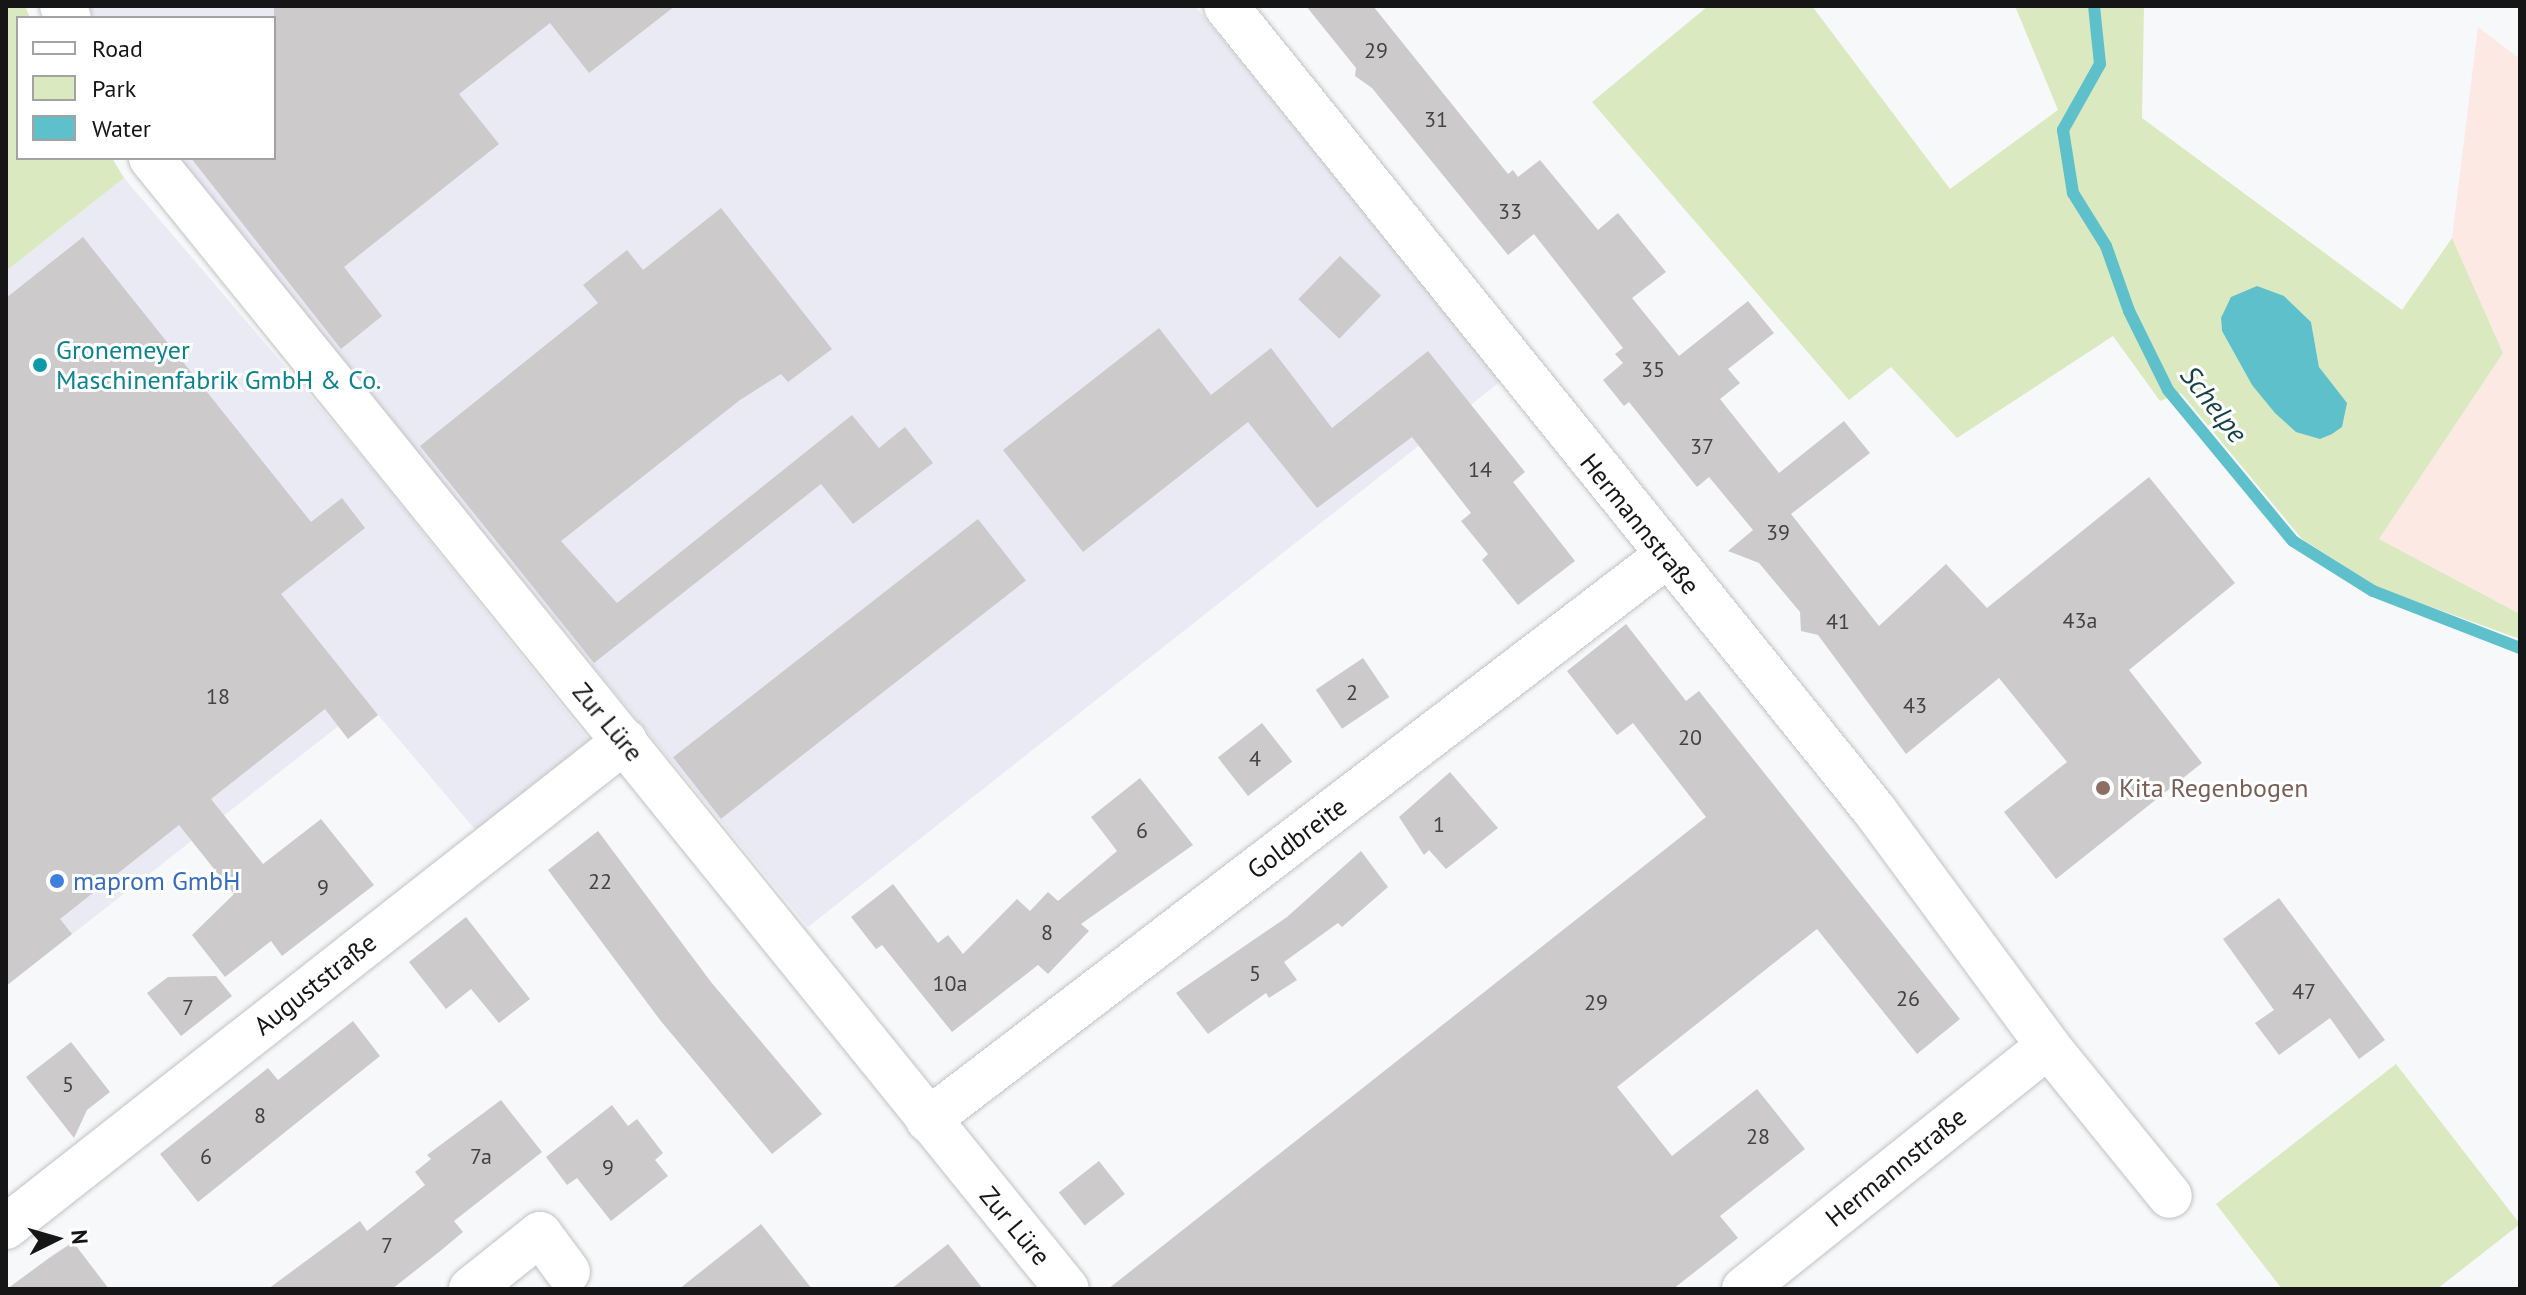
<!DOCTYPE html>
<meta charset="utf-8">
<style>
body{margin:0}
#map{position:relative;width:2526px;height:1295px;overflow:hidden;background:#f7f8f9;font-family:"PT Sans",sans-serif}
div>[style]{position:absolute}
.commercial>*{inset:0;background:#fde9e3}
.built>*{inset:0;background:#eaeaf4}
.green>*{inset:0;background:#dae9bf}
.water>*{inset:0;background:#5ec0ca}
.stream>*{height:12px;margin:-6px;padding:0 6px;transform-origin:6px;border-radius:6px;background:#5ec0ca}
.building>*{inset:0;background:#cccacb;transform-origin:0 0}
.roads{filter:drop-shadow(0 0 2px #c2c2c4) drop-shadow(0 0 2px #c2c2c4)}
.minor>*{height:44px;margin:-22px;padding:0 22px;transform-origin:22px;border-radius:22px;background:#fff}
.dots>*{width:22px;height:22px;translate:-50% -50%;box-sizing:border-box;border:4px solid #fff;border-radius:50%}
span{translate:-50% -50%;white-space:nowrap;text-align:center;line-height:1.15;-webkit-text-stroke:6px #fff;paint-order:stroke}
.number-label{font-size:22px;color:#444343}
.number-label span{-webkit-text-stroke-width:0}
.culture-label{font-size:26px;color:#0d838f}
.left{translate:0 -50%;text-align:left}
.street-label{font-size:26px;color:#161616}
.education-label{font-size:26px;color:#785e54}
.shop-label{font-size:26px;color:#366cbe}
.water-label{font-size:28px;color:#154247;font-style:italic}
.frame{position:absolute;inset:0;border:8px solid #161616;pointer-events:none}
.legend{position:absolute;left:16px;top:16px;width:260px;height:144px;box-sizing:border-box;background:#fff;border:2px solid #a2a2a2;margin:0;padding:10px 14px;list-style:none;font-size:24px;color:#161616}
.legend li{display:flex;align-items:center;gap:16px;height:40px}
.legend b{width:40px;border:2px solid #a2a2a2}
.north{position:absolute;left:16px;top:1199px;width:80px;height:80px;-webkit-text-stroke:6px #fff;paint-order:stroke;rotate:85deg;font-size:22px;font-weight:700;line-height:32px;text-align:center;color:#161616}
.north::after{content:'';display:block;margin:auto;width:28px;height:36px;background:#161616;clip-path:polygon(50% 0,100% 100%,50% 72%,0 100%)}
</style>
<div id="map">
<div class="commercial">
<div style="clip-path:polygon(2478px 27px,2520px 59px,2520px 614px,2379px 539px,2503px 353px,2452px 238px)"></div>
</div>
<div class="built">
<div style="clip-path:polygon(83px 6px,1195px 6px,1501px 381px,808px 927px,175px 158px,274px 158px,274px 18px,90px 18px)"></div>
<div style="clip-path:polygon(124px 178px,364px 459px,593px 745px,478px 833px,368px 703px,6px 986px,6px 271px)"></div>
</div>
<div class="green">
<div style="clip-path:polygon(6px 6px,25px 6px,30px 18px,18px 18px,18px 158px,112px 158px,124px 178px,6px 271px)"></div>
<div style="clip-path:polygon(evenodd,1708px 6px,1812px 6px,1950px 189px,2058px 110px,2015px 6px,2144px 6px,2142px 118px,2402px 310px,2452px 238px,2503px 353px,2379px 539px,2520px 614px,2520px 639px,2379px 588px,2302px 539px,2181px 393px,2160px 401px,2113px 336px,1957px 438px,1891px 367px,1849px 400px,1592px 102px,1708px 6px,2284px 296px,2311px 322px,2319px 367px,2329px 382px,2252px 385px,2222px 331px,2221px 318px,2284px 296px)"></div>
<div style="clip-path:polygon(2396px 1064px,2520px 1224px,2437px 1289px,2282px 1289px,2216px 1204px)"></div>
</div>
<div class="water">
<div style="clip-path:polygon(2257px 286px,2284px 296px,2311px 322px,2319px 367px,2347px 403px,2342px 427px,2332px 434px,2320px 439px,2296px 432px,2275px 413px,2252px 385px,2222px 331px,2221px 318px,2231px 297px)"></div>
</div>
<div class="stream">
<div style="left:2094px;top:6px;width:58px;rotate:84.1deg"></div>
<div style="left:2100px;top:64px;width:76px;rotate:119.3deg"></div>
<div style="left:2063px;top:130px;width:64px;rotate:81deg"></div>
<div style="left:2073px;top:193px;width:62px;rotate:58.1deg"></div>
<div style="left:2106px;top:246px;width:69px;rotate:70.5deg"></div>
<div style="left:2129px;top:311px;width:88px;rotate:63.7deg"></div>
<div style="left:2168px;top:390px;width:196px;rotate:50.4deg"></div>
<div style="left:2293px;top:541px;width:94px;rotate:32deg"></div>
<div style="left:2373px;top:591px;width:158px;rotate:21.2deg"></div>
</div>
<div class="building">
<div style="clip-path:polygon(274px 6px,675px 6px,589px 73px,550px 23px,459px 94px,499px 144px,344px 267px,382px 316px,341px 349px,191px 158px,274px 158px)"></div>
<div style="clip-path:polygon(1306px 6px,1373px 6px,1508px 174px,1513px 170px,1518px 177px,1540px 160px,1598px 230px,1618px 213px,1666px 272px,1632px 298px,1679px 356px,1748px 301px,1774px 333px,1728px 369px,1740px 383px,1720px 399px,1779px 473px,1844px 421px,1870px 453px,1791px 514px,1879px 626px,1946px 564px,1987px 608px,2149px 477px,2235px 583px,2129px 670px,2202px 763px,2056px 879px,2004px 812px,2067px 762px,1999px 678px,1906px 754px,1818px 635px,1801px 631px,1800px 612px,1759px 563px,1728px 551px,1753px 530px,1709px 477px,1697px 487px,1629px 402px,1624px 406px,1603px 380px,1623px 363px,1615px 354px,1623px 348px,1534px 234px,1508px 255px,1372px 88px,1355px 76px,1356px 68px)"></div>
<div style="clip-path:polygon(721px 208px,832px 349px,788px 382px,781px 374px,740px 400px,561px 541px,617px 603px,852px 415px,879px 448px,905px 427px,933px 463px,853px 524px,821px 484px,594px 663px,420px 446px,598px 303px,583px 285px,627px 250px,643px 270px)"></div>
<div style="clip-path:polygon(83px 237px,311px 522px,342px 498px,365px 528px,281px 594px,378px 715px,348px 739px,325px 709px,211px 799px,263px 864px,321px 819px,374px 885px,282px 956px,271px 941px,225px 977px,192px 935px,234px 894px,179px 825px,60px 919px,72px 934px,6px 986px,6px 298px)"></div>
<div style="left:1340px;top:256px;width:57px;height:60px;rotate:44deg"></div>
<div style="clip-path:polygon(1159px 328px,1211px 395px,1271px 348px,1332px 428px,1428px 351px,1525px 472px,1513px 482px,1575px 561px,1518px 605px,1482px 560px,1488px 554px,1461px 521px,1471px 513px,1412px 437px,1317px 508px,1248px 422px,1083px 552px,1003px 450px)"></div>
<div style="left:978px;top:519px;width:78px;height:387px;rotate:52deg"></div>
<div style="clip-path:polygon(1626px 624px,1686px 701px,1699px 691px,1960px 1019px,1917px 1054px,1817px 929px,1617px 1087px,1672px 1156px,1757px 1089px,1805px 1149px,1720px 1216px,1738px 1238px,1673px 1289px,1108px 1289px,1706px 817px,1633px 723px,1617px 735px,1567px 671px)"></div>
<div style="left:1363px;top:658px;width:47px;height:57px;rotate:56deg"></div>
<div style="left:1262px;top:723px;width:49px;height:56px;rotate:52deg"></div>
<div style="clip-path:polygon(1450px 772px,1498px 828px,1446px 869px,1429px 850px,1424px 855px,1399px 817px)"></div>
<div style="clip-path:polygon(1140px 778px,1193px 845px,1081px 924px,1089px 931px,1048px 974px,1038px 965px,952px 1032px,882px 945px,876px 949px,851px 917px,893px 884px,938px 943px,948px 935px,963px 954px,1017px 899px,1030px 911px,1048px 892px,1058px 901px,1117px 851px,1091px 817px)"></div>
<div style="clip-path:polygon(598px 831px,711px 982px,822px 1114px,772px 1154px,660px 1020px,548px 870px)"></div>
<div style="clip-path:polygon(1361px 851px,1388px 887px,1342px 927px,1338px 923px,1284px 962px,1297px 980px,1269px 998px,1266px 993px,1208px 1034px,1176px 993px,1287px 917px)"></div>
<div style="clip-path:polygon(2279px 898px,2385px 1040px,2359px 1059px,2330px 1018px,2279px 1055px,2255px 1023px,2274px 1010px,2223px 939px)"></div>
<div style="clip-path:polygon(466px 917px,530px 999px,499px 1023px,471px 989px,446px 1009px,409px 962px)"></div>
<div style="clip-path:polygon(216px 976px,232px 996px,181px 1036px,147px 993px,168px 977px)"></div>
<div style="clip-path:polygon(353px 1021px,380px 1056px,198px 1202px,160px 1154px,268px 1068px,278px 1080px)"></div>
<div style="clip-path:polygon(71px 1042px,110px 1092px,87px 1110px,74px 1138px,26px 1077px)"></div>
<div style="clip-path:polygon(501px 1100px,542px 1152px,454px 1221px,463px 1232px,439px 1252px,392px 1289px,268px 1289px,360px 1221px,367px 1231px,425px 1185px,415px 1172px,431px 1159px,427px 1155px)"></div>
<div style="clip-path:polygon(612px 1105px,628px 1126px,637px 1119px,663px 1153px,655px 1160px,668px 1176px,611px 1221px,577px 1178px,567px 1185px,546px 1157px)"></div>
<div style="left:1099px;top:1161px;width:42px;height:51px;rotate:52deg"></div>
<div style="clip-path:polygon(761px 1224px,812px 1289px,679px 1289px)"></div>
<div style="clip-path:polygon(73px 1242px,109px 1289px,7px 1289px,49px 1258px)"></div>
<div style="clip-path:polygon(948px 1244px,983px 1289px,891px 1289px)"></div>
</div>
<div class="roads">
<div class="minor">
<div style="left:62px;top:6px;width:14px;rotate:60deg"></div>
<div style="left:1226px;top:6px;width:1034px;rotate:51.12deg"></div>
<div style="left:1875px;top:811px;width:292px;rotate:53.6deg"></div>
<div style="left:2048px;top:1046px;width:193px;rotate:50.9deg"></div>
<div style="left:151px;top:158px;width:1455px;rotate:51deg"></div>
<div style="left:928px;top:1120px;width:927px;rotate:-37.38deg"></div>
<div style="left:6px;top:1227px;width:787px;rotate:-38.14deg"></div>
<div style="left:471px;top:1289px;width:88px;rotate:-38.6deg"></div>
<div style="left:540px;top:1234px;width:47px;rotate:53.6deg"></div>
<div style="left:1744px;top:1289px;width:389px;rotate:-38.6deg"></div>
</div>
</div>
<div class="dots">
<div style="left:40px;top:365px;background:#0f9aa8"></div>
<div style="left:2103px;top:788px;background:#8d6e63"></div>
<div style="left:57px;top:881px;background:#3f7fe0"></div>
</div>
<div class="number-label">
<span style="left:1376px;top:51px">29</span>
<span style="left:1436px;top:120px">31</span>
<span style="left:1510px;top:212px">33</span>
<span style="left:1653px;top:370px">35</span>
<span style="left:1702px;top:447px">37</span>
<span style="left:1480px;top:470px">14</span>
<span style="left:1778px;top:533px">39</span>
<span style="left:2080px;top:621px">43a</span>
<span style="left:1838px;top:622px">41</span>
<span style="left:1352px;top:693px">2</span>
<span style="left:218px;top:697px">18</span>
<span style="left:1915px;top:706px">43</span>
<span style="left:1690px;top:738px">20</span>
<span style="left:1255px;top:759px">4</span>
<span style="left:1439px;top:825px">1</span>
<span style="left:1142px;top:831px">6</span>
<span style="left:600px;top:882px">22</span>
<span style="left:323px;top:888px">9</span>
<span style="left:1047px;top:933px">8</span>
<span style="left:1255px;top:974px">5</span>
<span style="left:950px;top:984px">10a</span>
<span style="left:2304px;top:992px">47</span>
<span style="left:1908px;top:999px">26</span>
<span style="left:1596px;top:1003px">29</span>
<span style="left:188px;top:1008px">7</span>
<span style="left:68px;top:1085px">5</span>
<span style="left:260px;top:1116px">8</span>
<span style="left:1758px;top:1137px">28</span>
<span style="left:206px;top:1157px">6</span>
<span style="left:481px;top:1157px">7a</span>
<span style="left:608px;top:1168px">9</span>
<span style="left:387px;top:1246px">7</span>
</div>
<div class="culture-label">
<span class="left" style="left:56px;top:365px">Gronemeyer<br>Maschinenfabrik GmbH &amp; Co.</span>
</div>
<div class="street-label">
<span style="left:1640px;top:524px;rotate:51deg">Hermannstraße</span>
<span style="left:608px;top:722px;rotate:50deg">Zur Lüre</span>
<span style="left:1297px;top:838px;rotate:-37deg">Goldbreite</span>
<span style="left:315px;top:984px;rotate:-38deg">Auguststraße</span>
<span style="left:1896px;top:1167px;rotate:-39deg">Hermannstraße</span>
<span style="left:1015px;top:1226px;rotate:50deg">Zur Lüre</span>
</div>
<div class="education-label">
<span class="left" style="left:2119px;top:788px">Kita Regenbogen</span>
</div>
<div class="shop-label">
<span class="left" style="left:73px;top:881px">maprom GmbH</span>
</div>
<div class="water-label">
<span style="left:2214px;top:404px;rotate:52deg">Schelpe</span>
</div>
<div class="frame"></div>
<ul class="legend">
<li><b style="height:10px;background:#fff"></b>Road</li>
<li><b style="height:22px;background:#dae9bf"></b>Park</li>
<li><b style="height:22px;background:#5ec0ca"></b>Water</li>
</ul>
<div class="north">N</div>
</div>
